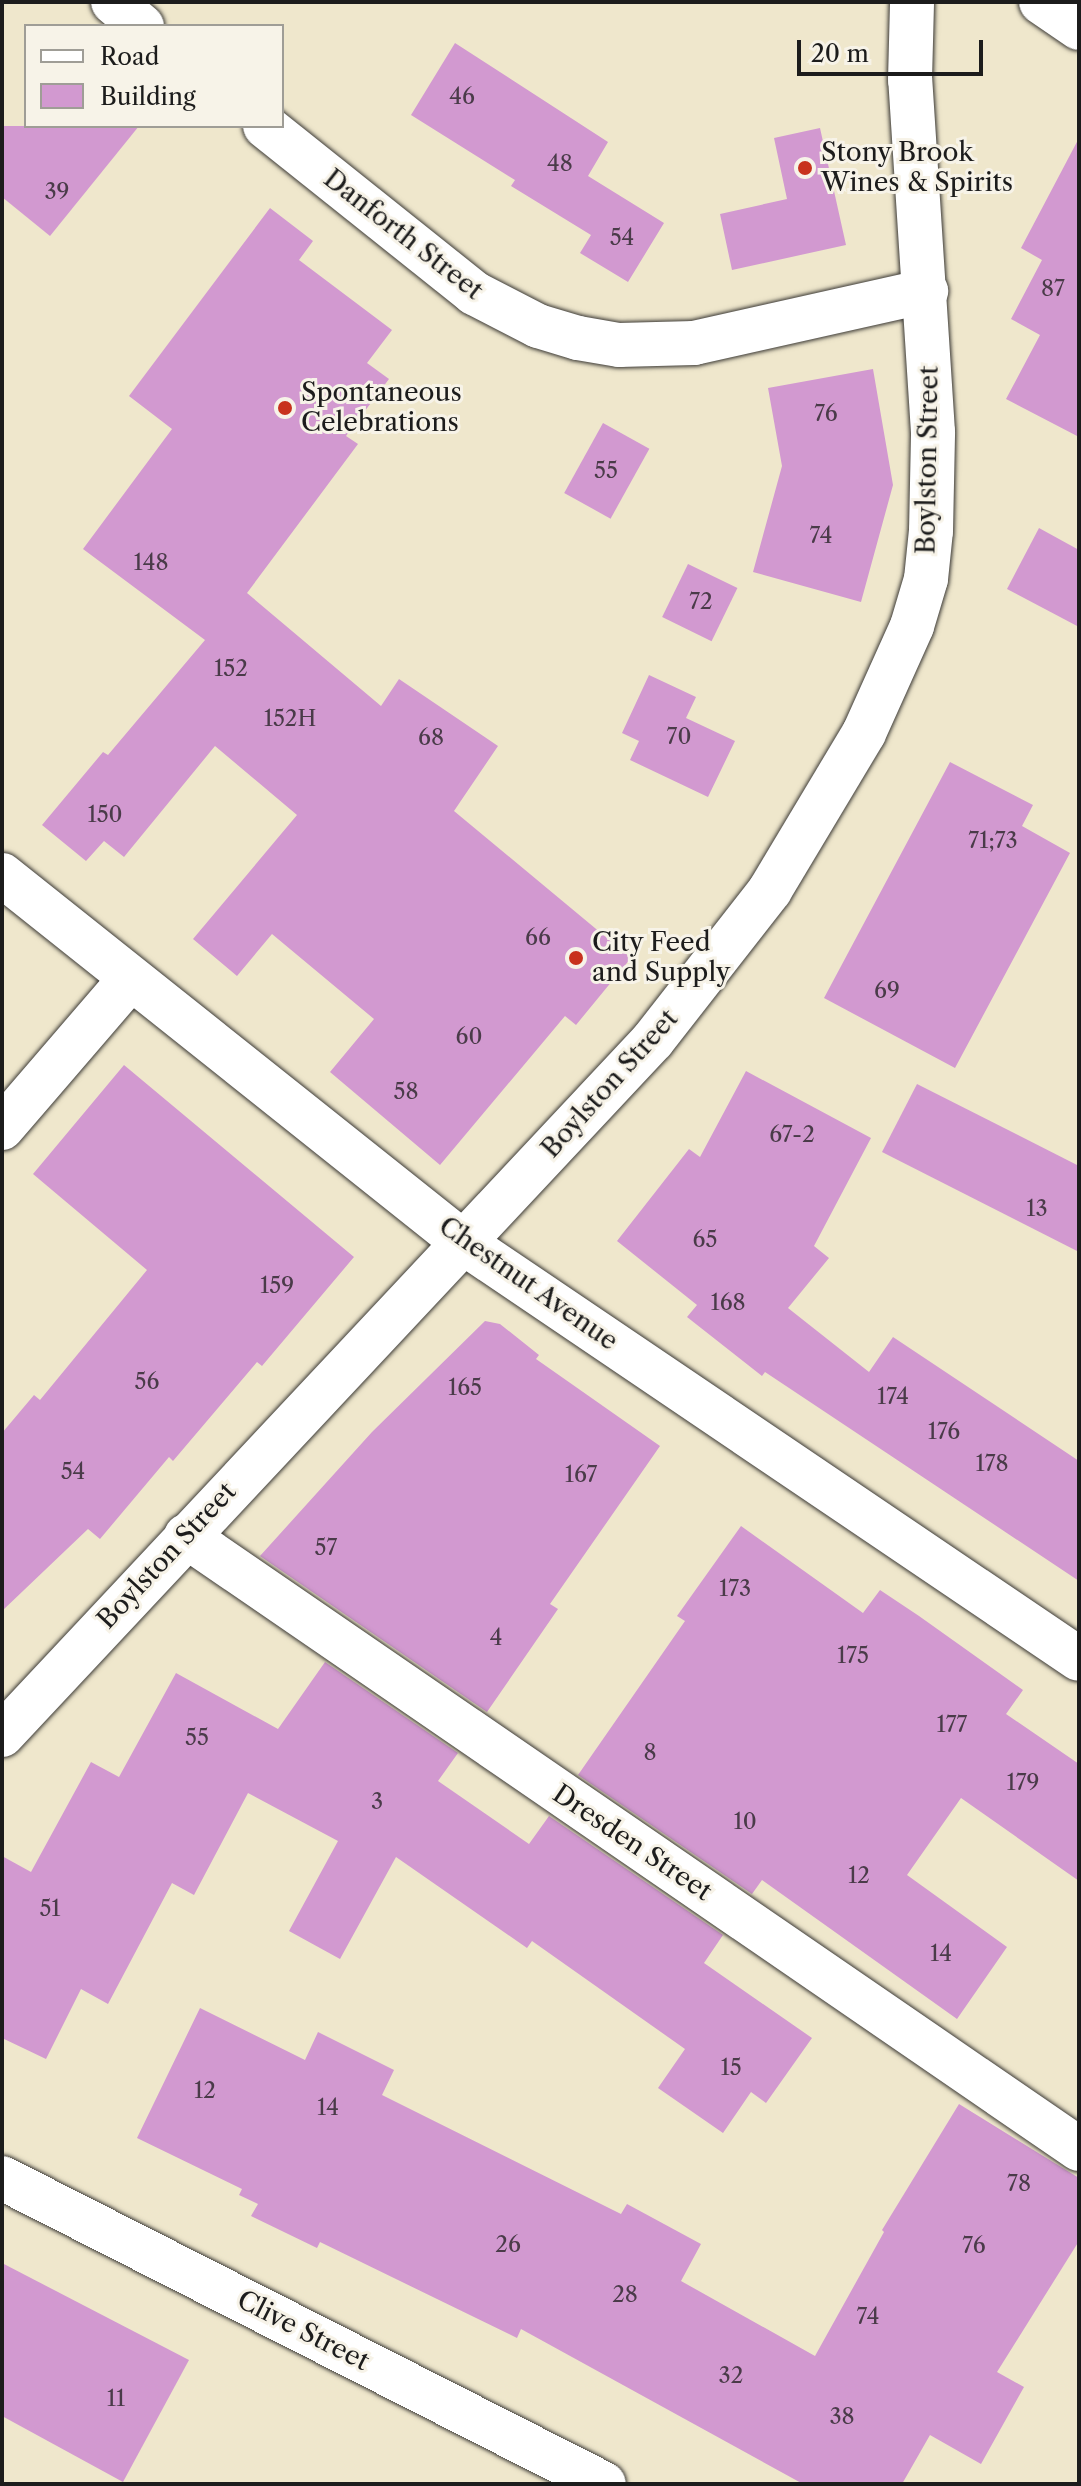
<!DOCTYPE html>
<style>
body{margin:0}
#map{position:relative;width:1081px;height:2486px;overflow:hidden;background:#efe7cc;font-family:"Libre Caslon Text",serif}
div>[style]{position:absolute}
.building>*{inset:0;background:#d299d0;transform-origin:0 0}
.roads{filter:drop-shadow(0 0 2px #3c3a36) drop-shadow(0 0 2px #3c3a36)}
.minor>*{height:44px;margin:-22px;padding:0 22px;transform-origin:22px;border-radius:22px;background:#fff}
.dots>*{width:22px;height:22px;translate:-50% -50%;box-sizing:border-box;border:4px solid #f7f3e8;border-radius:50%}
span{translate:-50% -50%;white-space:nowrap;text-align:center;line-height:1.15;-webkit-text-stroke:6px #f7f3e8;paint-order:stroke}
.number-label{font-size:22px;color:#4a3b49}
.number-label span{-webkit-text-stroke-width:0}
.poi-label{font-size:26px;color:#1c1c1c}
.left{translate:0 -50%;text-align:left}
.street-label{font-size:26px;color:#1c1c1c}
.frame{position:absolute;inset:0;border:4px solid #1c1c1c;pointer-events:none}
.legend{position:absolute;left:24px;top:24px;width:260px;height:104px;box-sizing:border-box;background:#f7f3e8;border:2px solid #9f9d96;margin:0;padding:10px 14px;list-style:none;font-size:24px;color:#1c1c1c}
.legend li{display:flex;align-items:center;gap:16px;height:40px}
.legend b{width:40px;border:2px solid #9f9d96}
.scale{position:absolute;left:797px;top:40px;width:186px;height:36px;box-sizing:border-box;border:4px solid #1c1c1c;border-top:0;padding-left:10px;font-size:24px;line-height:28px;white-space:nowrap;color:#1c1c1c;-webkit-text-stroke:6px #f7f3e8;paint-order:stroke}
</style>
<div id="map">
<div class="building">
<div style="clip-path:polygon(455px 43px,608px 142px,588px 176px,664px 223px,628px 282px,580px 253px,591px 235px,511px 186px,515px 180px,411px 115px)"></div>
<div style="clip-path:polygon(2px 126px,139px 126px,50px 236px,2px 197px)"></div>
<div style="clip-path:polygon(820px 128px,846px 245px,732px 270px,720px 214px,787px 199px,774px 138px)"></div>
<div style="clip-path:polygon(1079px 138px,1079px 437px,1006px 399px,1040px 335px,1011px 319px,1042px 260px,1021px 248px)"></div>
<div style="clip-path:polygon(270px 208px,313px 241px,299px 260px,392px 330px,367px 363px,389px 379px,346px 436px,358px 444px,247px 593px,381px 706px,399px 679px,498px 746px,454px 811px,631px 958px,576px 1025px,565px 1016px,440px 1165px,330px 1072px,374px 1019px,272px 934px,237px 976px,193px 939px,297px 815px,215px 746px,124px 857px,104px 841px,86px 861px,42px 825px,103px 752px,108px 755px,205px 640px,83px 549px,172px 429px,129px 396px)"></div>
<div style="clip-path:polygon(873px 369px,893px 485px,861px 602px,753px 572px,782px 466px,768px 388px)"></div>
<div style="left:603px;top:423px;width:53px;height:80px;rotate:29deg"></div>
<div style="clip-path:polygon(1039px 528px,1079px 550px,1079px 627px,1007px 589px)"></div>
<div style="left:688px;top:564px;width:55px;height:59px;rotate:26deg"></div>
<div style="clip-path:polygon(649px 675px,696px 697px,686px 718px,735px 741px,708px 797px,630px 760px,639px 741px,622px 733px)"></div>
<div style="clip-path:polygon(950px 762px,1033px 805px,1022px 826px,1070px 853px,955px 1068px,824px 998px)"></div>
<div style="clip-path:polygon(124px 1065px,354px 1257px,262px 1366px,257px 1362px,173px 1461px,169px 1457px,100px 1539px,88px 1529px,2px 1611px,2px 1433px,34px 1395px,40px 1400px,147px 1270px,33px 1174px)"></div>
<div style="clip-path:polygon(746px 1071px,871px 1138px,814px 1246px,829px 1258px,788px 1308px,869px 1372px,893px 1337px,1079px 1461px,1079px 1581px,765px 1372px,762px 1376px,687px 1317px,697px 1305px,617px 1241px,689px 1149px,700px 1157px)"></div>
<div style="clip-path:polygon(917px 1084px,1079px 1166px,1079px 1252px,882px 1152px)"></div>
<div style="clip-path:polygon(485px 1321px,500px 1324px,539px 1355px,536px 1359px,660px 1446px,550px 1604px,558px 1609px,487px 1712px,260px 1556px,372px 1432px)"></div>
<div style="clip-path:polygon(741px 1526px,863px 1613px,880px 1590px,919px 1616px,1023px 1690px,1006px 1714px,1079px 1764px,1079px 1881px,961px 1798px,907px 1875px,1007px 1947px,957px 2019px,762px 1880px,752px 1894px,578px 1775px,685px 1621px,677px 1616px)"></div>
<div style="clip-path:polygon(325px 1662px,458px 1753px,438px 1781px,529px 1844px,549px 1816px,723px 1935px,704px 1963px,812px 2038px,766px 2103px,751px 2092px,723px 2133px,658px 2088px,685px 2049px,532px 1941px,527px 1948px,396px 1857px,340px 1959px,289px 1931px,338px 1841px,248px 1793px,194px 1895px,172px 1883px,108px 2004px,81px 1989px,46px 2059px,2px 2038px,2px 1856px,31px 1872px,91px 1762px,119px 1777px,176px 1673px,278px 1729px)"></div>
<div style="clip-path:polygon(200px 2008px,305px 2060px,318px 2032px,394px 2070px,382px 2095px,621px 2214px,627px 2204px,701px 2244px,681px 2281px,815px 2356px,884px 2232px,882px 2230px,959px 2104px,1079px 2178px,1079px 2241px,997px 2372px,1024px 2387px,981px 2464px,930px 2435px,902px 2484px,803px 2484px,521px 2329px,517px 2338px,320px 2242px,317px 2248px,251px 2216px,258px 2204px,239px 2195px,242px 2189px,137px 2138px)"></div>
<div style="clip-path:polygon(2px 2263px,189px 2360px,123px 2482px,2px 2416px)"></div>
</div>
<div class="roads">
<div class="minor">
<div style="left:113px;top:2px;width:38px;rotate:40deg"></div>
<div style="left:1041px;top:2px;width:46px;rotate:34.4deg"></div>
<div style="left:265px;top:126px;width:268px;rotate:38.6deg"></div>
<div style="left:474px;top:293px;width:72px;rotate:27.3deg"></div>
<div style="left:538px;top:326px;width:42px;rotate:16.7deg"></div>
<div style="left:578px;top:338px;width:42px;rotate:9.7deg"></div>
<div style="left:619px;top:345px;width:75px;rotate:-1.5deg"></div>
<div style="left:694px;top:343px;width:238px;rotate:-12.6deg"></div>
<div style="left:2px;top:875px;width:591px;rotate:38.54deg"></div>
<div style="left:464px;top:1243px;width:742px;rotate:34.08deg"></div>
<div style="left:2px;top:1128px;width:196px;rotate:-49.3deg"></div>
<div style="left:186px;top:1536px;width:1083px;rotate:34.47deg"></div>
<div style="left:2px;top:1735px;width:952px;rotate:-46.87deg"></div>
<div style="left:653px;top:1040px;width:190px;rotate:-52deg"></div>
<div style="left:770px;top:890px;width:183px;rotate:-59.1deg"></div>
<div style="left:864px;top:733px;width:117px;rotate:-65.8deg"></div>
<div style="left:912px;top:626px;width:49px;rotate:-73.4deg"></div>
<div style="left:926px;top:579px;width:48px;rotate:-84.1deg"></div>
<div style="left:931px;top:531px;width:99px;rotate:-88.8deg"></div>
<div style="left:933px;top:432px;width:353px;rotate:-93.7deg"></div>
<div style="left:910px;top:80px;width:78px;rotate:-88.5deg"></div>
<div style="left:2px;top:2178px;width:675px;rotate:26.94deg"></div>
</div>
</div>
<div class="dots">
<div style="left:805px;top:168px;background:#c8321e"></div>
<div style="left:285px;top:408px;background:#c8321e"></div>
<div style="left:576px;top:958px;background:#c8321e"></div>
</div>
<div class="number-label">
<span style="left:462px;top:97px">46</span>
<span style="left:560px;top:164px">48</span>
<span style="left:57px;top:192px">39</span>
<span style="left:622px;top:238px">54</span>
<span style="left:1053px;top:289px">87</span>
<span style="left:826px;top:414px">76</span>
<span style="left:606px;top:471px">55</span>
<span style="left:821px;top:536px">74</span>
<span style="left:151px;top:563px">148</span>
<span style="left:701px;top:602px">72</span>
<span style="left:231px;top:669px">152</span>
<span style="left:290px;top:719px">152H</span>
<span style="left:679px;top:737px">70</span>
<span style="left:431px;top:738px">68</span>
<span style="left:105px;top:815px">150</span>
<span style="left:993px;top:841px">71;73</span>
<span style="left:538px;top:938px">66</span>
<span style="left:887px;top:991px">69</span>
<span style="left:469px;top:1037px">60</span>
<span style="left:406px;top:1092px">58</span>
<span style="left:792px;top:1135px">67-2</span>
<span style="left:1037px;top:1209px">13</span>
<span style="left:705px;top:1240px">65</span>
<span style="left:277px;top:1286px">159</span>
<span style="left:728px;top:1303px">168</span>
<span style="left:147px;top:1382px">56</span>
<span style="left:465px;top:1388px">165</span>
<span style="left:893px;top:1397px">174</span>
<span style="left:944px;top:1432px">176</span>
<span style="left:992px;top:1464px">178</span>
<span style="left:73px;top:1472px">54</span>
<span style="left:581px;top:1475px">167</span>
<span style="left:326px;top:1548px">57</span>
<span style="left:735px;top:1589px">173</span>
<span style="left:496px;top:1638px">4</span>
<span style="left:853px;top:1656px">175</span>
<span style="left:952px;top:1725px">177</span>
<span style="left:197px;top:1738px">55</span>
<span style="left:650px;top:1753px">8</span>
<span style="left:1023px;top:1783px">179</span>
<span style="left:377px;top:1802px">3</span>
<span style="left:745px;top:1822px">10</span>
<span style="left:859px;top:1876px">12</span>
<span style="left:50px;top:1909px">51</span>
<span style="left:941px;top:1954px">14</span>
<span style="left:731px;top:2068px">15</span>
<span style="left:205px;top:2091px">12</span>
<span style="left:328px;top:2108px">14</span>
<span style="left:1019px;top:2184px">78</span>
<span style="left:508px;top:2245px">26</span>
<span style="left:974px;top:2246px">76</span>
<span style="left:625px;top:2295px">28</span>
<span style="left:868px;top:2317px">74</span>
<span style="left:731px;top:2376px">32</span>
<span style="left:116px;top:2399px">11</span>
<span style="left:842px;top:2417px">38</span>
</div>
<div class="poi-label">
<span class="left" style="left:821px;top:168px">Stony Brook<br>Wines &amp; Spirits</span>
<span class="left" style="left:301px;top:408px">Spontaneous<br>Celebrations</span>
<span class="left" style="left:592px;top:958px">City Feed<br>and Supply</span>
</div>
<div class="street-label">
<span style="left:403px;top:235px;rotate:38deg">Danforth Street</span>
<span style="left:928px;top:460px;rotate:-89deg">Boylston Street</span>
<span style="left:610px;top:1084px;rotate:-48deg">Boylston Street</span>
<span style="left:528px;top:1284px;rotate:35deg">Chestnut Avenue</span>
<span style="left:167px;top:1556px;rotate:-47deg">Boylston Street</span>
<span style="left:632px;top:1843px;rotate:34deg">Dresden Street</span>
<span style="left:303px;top:2331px;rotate:27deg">Clive Street</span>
</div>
<div class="frame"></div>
<ul class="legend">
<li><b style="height:10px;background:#fff"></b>Road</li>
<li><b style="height:22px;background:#d299d0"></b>Building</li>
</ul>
<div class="scale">20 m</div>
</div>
